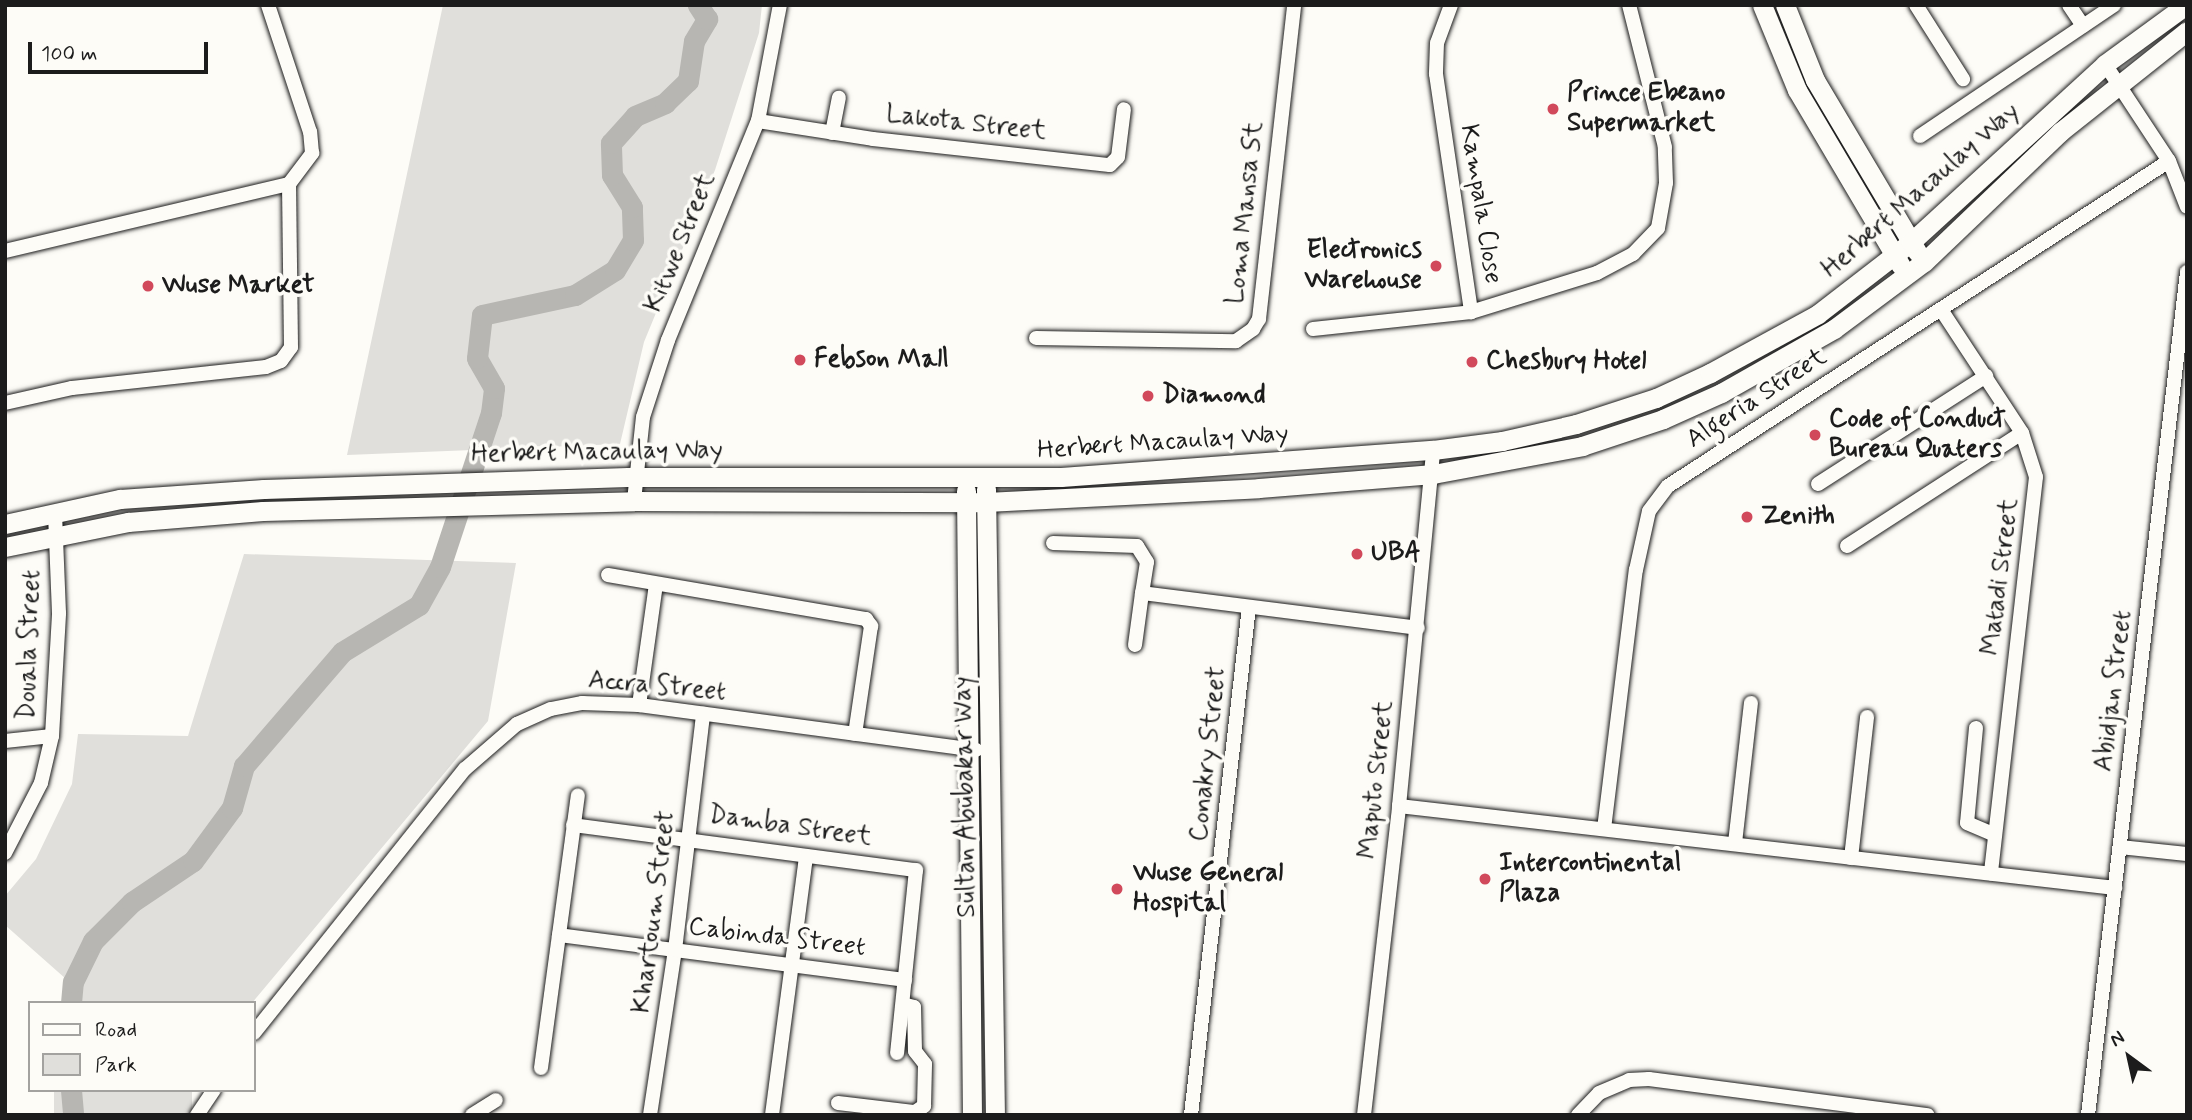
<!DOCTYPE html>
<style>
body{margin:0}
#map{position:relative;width:2192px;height:1120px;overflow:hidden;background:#fdfcf7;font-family:Mynerve,sans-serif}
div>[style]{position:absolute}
.green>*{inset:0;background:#e0dfdb;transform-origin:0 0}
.river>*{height:21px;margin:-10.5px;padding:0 10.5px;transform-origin:10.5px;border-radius:10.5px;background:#b7b6b2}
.roads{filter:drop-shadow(0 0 2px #1c1c1c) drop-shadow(0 0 2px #1c1c1c)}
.minor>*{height:14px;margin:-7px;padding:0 7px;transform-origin:7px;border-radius:7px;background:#fdfcf7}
.secondary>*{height:19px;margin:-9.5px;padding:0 9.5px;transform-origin:9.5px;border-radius:9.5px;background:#fdfcf7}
.dots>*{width:19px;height:19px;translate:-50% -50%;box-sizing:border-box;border:4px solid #fdfcf7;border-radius:50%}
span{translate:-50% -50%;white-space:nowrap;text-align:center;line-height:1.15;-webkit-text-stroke:7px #fdfcf7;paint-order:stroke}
.poi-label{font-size:26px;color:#1c1c1c;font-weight:700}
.left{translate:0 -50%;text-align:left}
.right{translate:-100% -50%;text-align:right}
.street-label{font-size:26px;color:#1c1c1c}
.frame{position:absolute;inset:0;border:7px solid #1c1c1c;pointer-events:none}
.legend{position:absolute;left:28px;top:1001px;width:228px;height:91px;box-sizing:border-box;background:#fdfcf7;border:2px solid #a3a29f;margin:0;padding:9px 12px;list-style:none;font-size:21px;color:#1c1c1c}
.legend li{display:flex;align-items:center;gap:14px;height:35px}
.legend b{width:35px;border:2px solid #a3a29f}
.north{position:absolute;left:2094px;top:1022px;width:70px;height:70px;-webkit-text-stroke:5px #fdfcf7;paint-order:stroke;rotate:327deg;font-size:19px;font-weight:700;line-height:28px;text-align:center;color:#1c1c1c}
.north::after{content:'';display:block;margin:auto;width:24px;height:32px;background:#1c1c1c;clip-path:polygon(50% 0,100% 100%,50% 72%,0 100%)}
.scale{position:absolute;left:28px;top:42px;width:180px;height:32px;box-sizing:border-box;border:4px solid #1c1c1c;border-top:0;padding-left:9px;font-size:21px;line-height:24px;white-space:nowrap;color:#1c1c1c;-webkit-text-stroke:5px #fdfcf7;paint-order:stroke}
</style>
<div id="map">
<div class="green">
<div style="clip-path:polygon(443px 5px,762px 5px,759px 33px,715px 170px,644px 342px,620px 444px,347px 455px)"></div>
<div style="clip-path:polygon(244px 554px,516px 563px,488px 721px,252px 1003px,64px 1003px,66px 979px,5px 925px,5px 896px,36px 859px,72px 784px,78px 734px,188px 736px)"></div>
<div style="left:54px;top:1090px;width:138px;height:25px"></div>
</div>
<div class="river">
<div style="left:71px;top:1003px;width:21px;rotate:-85deg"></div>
<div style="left:73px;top:982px;width:46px;rotate:-64deg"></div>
<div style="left:93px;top:941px;width:55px;rotate:-45deg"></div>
<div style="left:132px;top:902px;width:73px;rotate:-33.9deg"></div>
<div style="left:193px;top:861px;width:66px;rotate:-53.7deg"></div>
<div style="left:232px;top:808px;width:44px;rotate:-74.1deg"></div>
<div style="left:244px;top:766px;width:150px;rotate:-49.3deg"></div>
<div style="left:342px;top:652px;width:90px;rotate:-31.4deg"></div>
<div style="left:419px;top:605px;width:43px;rotate:-61.1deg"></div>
<div style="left:440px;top:567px;width:162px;rotate:-71.7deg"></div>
<div style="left:491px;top:413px;width:25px;rotate:-83deg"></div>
<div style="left:494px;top:388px;width:34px;rotate:-120deg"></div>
<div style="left:477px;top:358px;width:43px;rotate:-83.4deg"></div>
<div style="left:482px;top:315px;width:95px;rotate:-12.1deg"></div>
<div style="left:575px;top:295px;width:47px;rotate:-32deg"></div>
<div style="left:615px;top:270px;width:35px;rotate:-59deg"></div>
<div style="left:633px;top:240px;width:33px;rotate:-92deg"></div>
<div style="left:632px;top:207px;width:38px;rotate:-122deg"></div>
<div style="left:612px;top:175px;width:32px;rotate:-92deg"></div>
<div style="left:611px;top:143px;width:36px;rotate:-48deg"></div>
<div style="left:635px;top:116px;width:33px;rotate:-23deg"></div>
<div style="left:665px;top:103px;width:32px;rotate:-44deg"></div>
<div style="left:688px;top:81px;width:40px;rotate:-81.5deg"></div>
<div style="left:694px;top:41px;width:26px;rotate:-59deg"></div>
<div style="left:707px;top:19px;width:17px;rotate:-123deg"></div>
<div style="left:71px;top:1090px;width:25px;rotate:85deg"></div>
</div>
<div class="roads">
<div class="minor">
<div style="left:1451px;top:5px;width:40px;rotate:110.2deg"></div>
<div style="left:1437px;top:43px;width:31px;rotate:92deg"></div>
<div style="left:1436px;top:74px;width:241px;rotate:81.6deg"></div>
<div style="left:1916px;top:5px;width:88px;rotate:57.6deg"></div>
<div style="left:2069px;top:5px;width:25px;rotate:56deg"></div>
<div style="left:2105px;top:64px;width:116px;rotate:56.6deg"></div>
<div style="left:2169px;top:161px;width:49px;rotate:68.6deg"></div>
<div style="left:758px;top:121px;width:116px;rotate:8.9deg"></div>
<div style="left:873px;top:139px;width:238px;rotate:6.3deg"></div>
<div style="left:1110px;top:165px;width:11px;rotate:-45deg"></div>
<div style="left:1118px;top:157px;width:48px;rotate:-82.9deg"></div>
<div style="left:832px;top:133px;width:36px;rotate:-79deg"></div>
<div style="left:1920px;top:136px;width:234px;rotate:-34deg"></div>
<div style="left:5px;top:251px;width:292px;rotate:-13.3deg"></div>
<div style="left:289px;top:184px;width:39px;rotate:-53deg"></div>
<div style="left:312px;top:153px;width:21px;rotate:-95deg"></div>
<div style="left:310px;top:132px;width:134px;rotate:-108.3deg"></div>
<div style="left:1942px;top:311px;width:146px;rotate:56.7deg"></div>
<div style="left:2022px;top:433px;width:46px;rotate:72.3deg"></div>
<div style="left:2036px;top:477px;width:399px;rotate:96.5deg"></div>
<div style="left:1313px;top:329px;width:159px;rotate:-6.1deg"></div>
<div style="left:1471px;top:312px;width:132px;rotate:-17.2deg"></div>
<div style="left:1597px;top:273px;width:41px;rotate:-27.8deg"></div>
<div style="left:1633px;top:254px;width:36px;rotate:-46deg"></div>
<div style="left:1658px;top:228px;width:46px;rotate:-79.9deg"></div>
<div style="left:1666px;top:183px;width:36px;rotate:-92deg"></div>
<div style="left:1665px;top:147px;width:146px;rotate:-104.2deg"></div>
<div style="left:1036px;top:338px;width:200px;rotate:0.9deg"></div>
<div style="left:1236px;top:341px;width:21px;rotate:-35deg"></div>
<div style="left:1253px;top:329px;width:12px;rotate:-59deg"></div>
<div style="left:1259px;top:319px;width:316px;rotate:-83.6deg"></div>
<div style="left:5px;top:403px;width:69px;rotate:-12.6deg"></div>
<div style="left:72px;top:388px;width:195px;rotate:-6.2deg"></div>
<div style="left:266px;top:367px;width:16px;rotate:-22deg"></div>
<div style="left:281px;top:361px;width:17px;rotate:-54deg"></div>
<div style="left:291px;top:347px;width:163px;rotate:-90.7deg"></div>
<div style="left:1818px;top:484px;width:200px;rotate:-32.7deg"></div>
<div style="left:634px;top:501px;width:84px;rotate:-83.9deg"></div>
<div style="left:643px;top:417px;width:81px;rotate:-72deg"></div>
<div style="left:668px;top:340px;width:237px;rotate:-67.7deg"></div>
<div style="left:758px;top:121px;width:118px;rotate:-79.3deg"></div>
<div style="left:1053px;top:543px;width:84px;rotate:2deg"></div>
<div style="left:1137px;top:546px;width:19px;rotate:58deg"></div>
<div style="left:1147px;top:562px;width:31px;rotate:99deg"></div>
<div style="left:1847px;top:546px;width:208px;rotate:-32.9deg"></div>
<div style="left:608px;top:575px;width:262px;rotate:9.7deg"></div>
<div style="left:866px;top:619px;width:9px;rotate:54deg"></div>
<div style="left:871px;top:626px;width:109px;rotate:98.4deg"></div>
<div style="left:1135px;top:645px;width:52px;rotate:-82.3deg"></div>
<div style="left:1142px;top:593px;width:278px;rotate:7.2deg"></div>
<div style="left:639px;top:705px;width:122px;rotate:-82deg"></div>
<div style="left:1976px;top:728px;width:95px;rotate:95.4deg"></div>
<div style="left:1967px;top:823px;width:30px;rotate:23deg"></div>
<div style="left:5px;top:741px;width:47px;rotate:-6.1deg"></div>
<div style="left:1399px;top:806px;width:721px;rotate:6.53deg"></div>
<div style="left:573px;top:825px;width:346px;rotate:7.5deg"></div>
<div style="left:916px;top:870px;width:184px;rotate:95.9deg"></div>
<div style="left:1604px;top:829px;width:261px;rotate:-83deg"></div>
<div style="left:1636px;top:570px;width:60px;rotate:-77.6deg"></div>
<div style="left:1649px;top:511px;width:31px;rotate:-53deg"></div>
<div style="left:1668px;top:486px;width:597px;rotate:-32.97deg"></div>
<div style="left:1735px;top:843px;width:141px;rotate:-83.5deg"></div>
<div style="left:2120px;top:847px;width:67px;rotate:6deg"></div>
<div style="left:5px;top:853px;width:79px;rotate:-62.8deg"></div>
<div style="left:41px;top:783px;width:48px;rotate:-76.8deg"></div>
<div style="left:52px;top:736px;width:123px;rotate:-86.7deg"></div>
<div style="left:59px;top:613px;width:101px;rotate:-92.3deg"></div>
<div style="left:1851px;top:858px;width:142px;rotate:-83.5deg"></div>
<div style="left:559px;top:935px;width:349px;rotate:7.4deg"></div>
<div style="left:254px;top:1033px;width:338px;rotate:-51.4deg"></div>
<div style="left:465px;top:769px;width:69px;rotate:-40.9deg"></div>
<div style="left:517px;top:724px;width:37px;rotate:-24deg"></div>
<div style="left:551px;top:709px;width:32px;rotate:-11deg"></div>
<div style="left:582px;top:703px;width:57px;rotate:2deg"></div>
<div style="left:639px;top:705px;width:340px;rotate:7.6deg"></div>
<div style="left:541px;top:1068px;width:275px;rotate:-82.3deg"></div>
<div style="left:838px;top:1103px;width:78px;rotate:6.7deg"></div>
<div style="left:915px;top:1112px;width:11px;rotate:-34deg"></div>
<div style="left:924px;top:1106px;width:42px;rotate:-88.6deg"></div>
<div style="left:925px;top:1064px;width:16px;rotate:-128deg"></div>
<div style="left:915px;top:1051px;width:44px;rotate:-91.3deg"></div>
<div style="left:914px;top:1007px;width:11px;rotate:-165deg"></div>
<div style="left:197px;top:1115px;width:30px;rotate:-56deg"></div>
<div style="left:472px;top:1115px;width:28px;rotate:-32deg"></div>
<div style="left:650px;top:1115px;width:167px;rotate:-81.4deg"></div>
<div style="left:675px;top:950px;width:238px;rotate:-83.2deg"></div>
<div style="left:772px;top:1115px;width:261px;rotate:-82.5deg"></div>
<div style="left:1191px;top:1115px;width:511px;rotate:-83.49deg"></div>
<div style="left:1364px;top:1115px;width:311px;rotate:-83.5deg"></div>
<div style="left:1399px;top:806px;width:358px;rotate:-84.5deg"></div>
<div style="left:1578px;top:1115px;width:30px;rotate:-46deg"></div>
<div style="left:1599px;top:1093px;width:33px;rotate:-23deg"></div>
<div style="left:1629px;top:1080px;width:20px;rotate:-3deg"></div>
<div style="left:1649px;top:1079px;width:281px;rotate:7.4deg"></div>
<div style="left:2088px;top:1115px;width:849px;rotate:-83.3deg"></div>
</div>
<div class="secondary">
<div style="left:1762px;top:5px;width:92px;rotate:67.6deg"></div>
<div style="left:1797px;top:90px;width:204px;rotate:59.4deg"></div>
<div style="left:1785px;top:5px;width:81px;rotate:68.2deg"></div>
<div style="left:1815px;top:80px;width:200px;rotate:59.3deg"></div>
<div style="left:986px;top:489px;width:626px;rotate:89.18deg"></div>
<div style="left:966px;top:491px;width:624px;rotate:89.45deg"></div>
<div style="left:5px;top:524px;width:118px;rotate:-12.3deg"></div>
<div style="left:120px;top:499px;width:144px;rotate:-4deg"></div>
<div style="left:264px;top:489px;width:371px;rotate:-1.9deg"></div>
<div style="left:635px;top:477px;width:426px"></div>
<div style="left:1061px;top:477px;width:373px;rotate:-4.2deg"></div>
<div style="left:1433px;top:450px;width:70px;rotate:-7.4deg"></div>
<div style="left:1502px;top:441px;width:76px;rotate:-12.9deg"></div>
<div style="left:1576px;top:424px;width:84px;rotate:-18deg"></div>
<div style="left:1656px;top:398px;width:60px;rotate:-24.8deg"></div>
<div style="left:1710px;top:373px;width:123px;rotate:-28.6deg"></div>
<div style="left:1818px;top:314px;width:118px;rotate:-37.7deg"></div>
<div style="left:1911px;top:242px;width:263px;rotate:-42.5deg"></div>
<div style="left:2105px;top:64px;width:100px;rotate:-36.1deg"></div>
<div style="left:5px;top:547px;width:126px;rotate:-11.5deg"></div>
<div style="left:128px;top:522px;width:135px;rotate:-4.7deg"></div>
<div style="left:263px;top:511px;width:371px;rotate:-1.5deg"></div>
<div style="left:634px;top:501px;width:352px;rotate:0.2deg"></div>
<div style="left:986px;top:502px;width:273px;rotate:-2.9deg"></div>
<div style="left:1259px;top:488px;width:175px;rotate:-4.6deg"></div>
<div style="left:1433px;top:474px;width:152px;rotate:-10.6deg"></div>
<div style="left:1582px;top:446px;width:85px;rotate:-18.4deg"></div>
<div style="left:1663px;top:419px;width:64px;rotate:-24.1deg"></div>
<div style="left:1721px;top:393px;width:130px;rotate:-29.5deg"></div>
<div style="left:1834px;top:329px;width:112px;rotate:-36.7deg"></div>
<div style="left:1924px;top:262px;width:188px;rotate:-43.7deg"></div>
<div style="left:2060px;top:132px;width:162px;rotate:-38.5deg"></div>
</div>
</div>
<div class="dots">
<div style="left:1553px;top:109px;background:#d1495b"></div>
<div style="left:1436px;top:266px;background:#d1495b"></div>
<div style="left:148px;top:286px;background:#d1495b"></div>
<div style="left:800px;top:360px;background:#d1495b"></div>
<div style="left:1472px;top:362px;background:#d1495b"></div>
<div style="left:1148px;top:396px;background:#d1495b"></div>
<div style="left:1815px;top:435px;background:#d1495b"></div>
<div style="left:1747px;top:517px;background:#d1495b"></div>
<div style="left:1357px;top:554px;background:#d1495b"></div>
<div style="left:1485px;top:879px;background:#d1495b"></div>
<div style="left:1117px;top:889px;background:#d1495b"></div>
</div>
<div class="poi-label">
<span class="left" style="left:1567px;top:109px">Prince Ebeano<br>Supermarket</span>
<span class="right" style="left:1422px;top:266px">Electronics<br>Warehouse</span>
<span class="left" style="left:162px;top:286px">Wuse Market</span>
<span class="left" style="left:814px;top:360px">Febson Mall</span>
<span class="left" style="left:1486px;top:362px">Chesbury Hotel</span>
<span class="left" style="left:1162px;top:396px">Diamond</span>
<span class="left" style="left:1829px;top:435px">Code of Conduct<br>Bureau Quaters</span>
<span class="left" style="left:1761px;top:517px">Zenith</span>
<span class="left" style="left:1371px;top:554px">UBA</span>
<span class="left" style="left:1499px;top:879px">Intercontinental<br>Plaza</span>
<span class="left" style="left:1133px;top:889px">Wuse General<br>Hospital</span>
</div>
<div class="street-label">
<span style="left:966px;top:124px;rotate:6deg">Lakota Street</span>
<span style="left:1921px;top:191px;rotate:-41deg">Herbert Macaulay Way</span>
<span style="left:1480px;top:204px;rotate:81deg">Kampala Close</span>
<span style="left:1246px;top:213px;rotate:-84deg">Loma Mansa St</span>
<span style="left:681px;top:243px;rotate:-68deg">Kitwe Street</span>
<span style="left:1757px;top:399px;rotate:-33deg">Algeria Street</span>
<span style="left:1163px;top:443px;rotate:-4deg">Herbert Macaulay Way</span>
<span style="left:597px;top:453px;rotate:-1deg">Herbert Macaulay Way</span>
<span style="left:2001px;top:577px;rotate:-83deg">Matadi Street</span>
<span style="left:30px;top:645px;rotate:-88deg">Douala Street</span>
<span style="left:657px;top:687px;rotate:5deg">Accra Street</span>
<span style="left:2114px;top:691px;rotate:-83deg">Abidjan Street</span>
<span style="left:1209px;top:754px;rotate:-84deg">Conakry Street</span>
<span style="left:1377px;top:780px;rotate:-84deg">Maputo Street</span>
<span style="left:966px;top:797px;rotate:-91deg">Sultan Abubakar Way</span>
<span style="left:790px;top:827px;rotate:8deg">Damba Street</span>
<span style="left:655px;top:912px;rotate:-83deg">Khartoum Street</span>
<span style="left:777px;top:938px;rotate:7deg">Cabinda Street</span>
</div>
<div class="frame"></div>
<ul class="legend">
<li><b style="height:9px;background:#fdfcf7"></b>Road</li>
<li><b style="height:19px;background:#e0dfdb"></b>Park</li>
</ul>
<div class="north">N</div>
<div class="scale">100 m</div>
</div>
